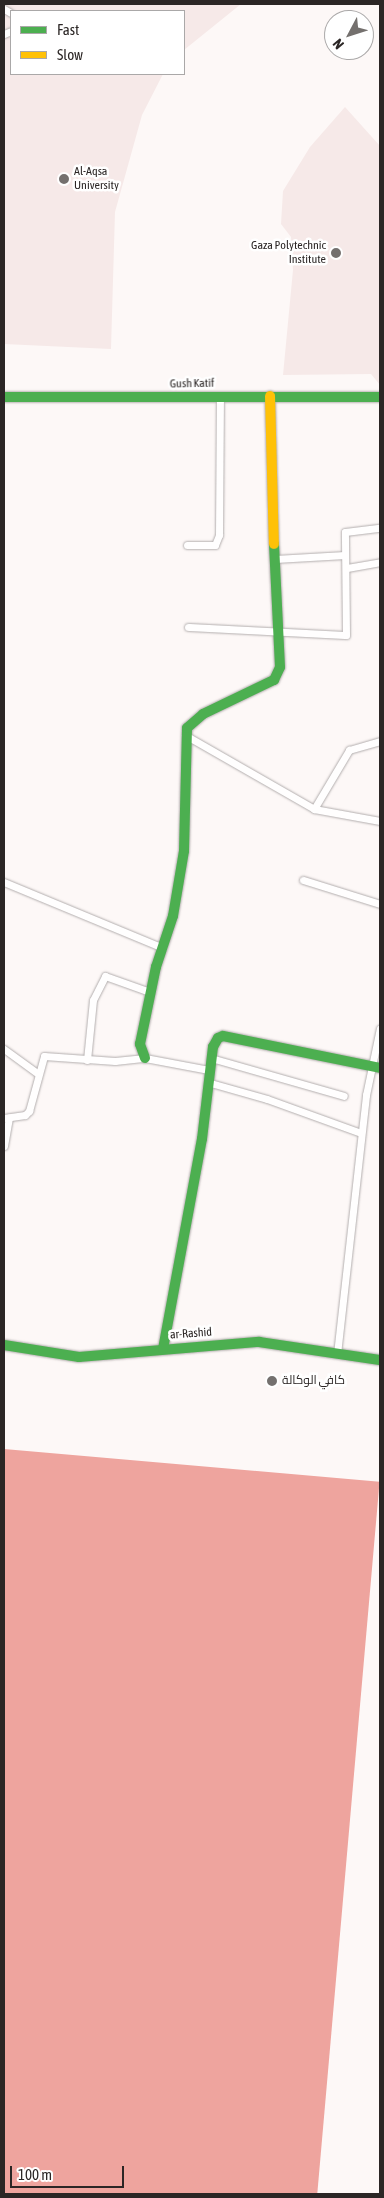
<!DOCTYPE html>
<meta charset="utf-8">
<style>
body{margin:0}
#map{position:relative;width:384px;height:2198px;overflow:hidden;background:#fdf8f7;font-family:"Asap Condensed",Cairo,sans-serif}
div>[style]{position:absolute}
.built>*{inset:0;background:#f6e9e8}
.water>*{inset:0;background:#eea49e;transform-origin:0 0}
.roads{filter:drop-shadow(0 0 1px #b3aeae) drop-shadow(0 0 1px #b3aeae)}
.street>*{height:7px;margin:-3.5px;padding:0 3.5px;transform-origin:3.5px;border-radius:3.5px;background:#fffefe}
.fast>*{height:10px;margin:-5px;padding:0 5px;transform-origin:5px;border-radius:5px;background:#4caf50}
.slow>*{height:10px;margin:-5px;padding:0 5px;transform-origin:5px;border-radius:5px;background:#ffc107}
.dots>*{width:14px;height:14px;translate:-50% -50%;box-sizing:border-box;border:2px solid #fff;border-radius:50%}
span{translate:-50% -50%;white-space:nowrap;text-align:center;line-height:1.15;-webkit-text-stroke:5px #fff;paint-order:stroke}
.poi-label{font-size:12px;color:#2b2625}
.left{translate:0 -50%;text-align:left}
.right{translate:-100% -50%;text-align:right}
.street-label{font-size:12px;color:#2b2625}
.frame{position:absolute;inset:0;border:5px solid #2b2625;pointer-events:none}
.legend{position:absolute;left:10px;top:10px;width:175px;height:65px;box-sizing:border-box;background:#fff;border:1px solid #aaa8a8;margin:0;padding:6px 9px;list-style:none;font-size:15px;color:#2b2625}
.legend li{display:flex;align-items:center;gap:10px;height:25px}
.legend b{width:25px;border:1px solid #aaa8a8}
.north{position:absolute;left:324px;top:10px;width:50px;height:50px;box-sizing:border-box;background:#fff;border:1px solid #aaa8a8;border-radius:50%;rotate:230deg;font-size:14px;font-weight:700;line-height:20px;text-align:center;color:#2b2625}
.north::after{content:'';display:block;margin:auto;width:18px;height:22px;background:#74706e;clip-path:polygon(50% 0,100% 100%,50% 72%,0 100%)}
.scale{position:absolute;left:10px;top:2166px;width:114px;height:22px;box-sizing:border-box;border:2px solid #2b2625;border-top:0;padding-left:6px;font-size:15px;line-height:18px;white-space:nowrap;color:#2b2625;-webkit-text-stroke:4px #fff;paint-order:stroke}
</style>
<div id="map">
<div class="built">
<div style="clip-path:polygon(4px 4px,241px 4px,184px 50px,184px 11px,11px 11px,11px 74px,163px 74px,142px 115px,115px 212px,111px 349px,4px 344px)"></div>
<div style="clip-path:polygon(345px 107px,380px 146px,380px 385px,371px 374px,283px 375px,293px 270px,291px 237px,281px 224px,283px 191px,310px 147px)"></div>
</div>
<div class="water">
<div style="left:4px;top:1449px;width:377px;height:745px;rotate:5deg"></div>
</div>
<div class="roads">
<div class="street">
<div style="left:4px;top:9px;width:8px;rotate:30deg"></div>
<div style="left:4px;top:34px;width:8px;rotate:-23deg"></div>
<div style="left:187px;top:545px;width:28px"></div>
<div style="left:215px;top:545px;width:11px;rotate:-68deg"></div>
<div style="left:219px;top:535px;width:139px;rotate:-89.6deg"></div>
<div style="left:275px;top:559px;width:70px;rotate:-3.3deg"></div>
<div style="left:347px;top:568px;width:34px;rotate:-10deg"></div>
<div style="left:188px;top:627px;width:158px;rotate:2.9deg"></div>
<div style="left:346px;top:635px;width:103px;rotate:-90.6deg"></div>
<div style="left:345px;top:532px;width:35px;rotate:-7deg"></div>
<div style="left:185px;top:735px;width:149px;rotate:29.8deg"></div>
<div style="left:314px;top:809px;width:67px;rotate:10.3deg"></div>
<div style="left:314px;top:809px;width:69px;rotate:-59.3deg"></div>
<div style="left:349px;top:750px;width:32px;rotate:-16deg"></div>
<div style="left:303px;top:880px;width:81px;rotate:17.3deg"></div>
<div style="left:4px;top:882px;width:172px;rotate:22.5deg"></div>
<div style="left:4px;top:1049px;width:41px;rotate:36deg"></div>
<div style="left:211px;top:1058px;width:138px;rotate:15.9deg"></div>
<div style="left:87px;top:1060px;width:60px;rotate:-84.3deg"></div>
<div style="left:93px;top:1000px;width:27px;rotate:-63deg"></div>
<div style="left:105px;top:976px;width:48px;rotate:19.6deg"></div>
<div style="left:207px;top:1082px;width:62px;rotate:15.8deg"></div>
<div style="left:267px;top:1099px;width:100px;rotate:19.9deg"></div>
<div style="left:4px;top:1118px;width:21px;rotate:-8deg"></div>
<div style="left:25px;top:1115px;width:6px;rotate:-45deg"></div>
<div style="left:29px;top:1111px;width:57px;rotate:-74.7deg"></div>
<div style="left:44px;top:1056px;width:71px;rotate:4deg"></div>
<div style="left:115px;top:1061px;width:30px;rotate:-6deg"></div>
<div style="left:145px;top:1058px;width:65px;rotate:10.6deg"></div>
<div style="left:4px;top:1146px;width:29px;rotate:-80deg"></div>
<div style="left:337px;top:1354px;width:261px;rotate:-83.6deg"></div>
<div style="left:366px;top:1095px;width:68px;rotate:-78.2deg"></div>
</div>
<div class="fast">
<div style="left:4px;top:397px;width:376px"></div>
<div style="left:145px;top:1058px;width:15px;rotate:-110deg"></div>
<div style="left:140px;top:1044px;width:79px;rotate:-78.3deg"></div>
<div style="left:156px;top:967px;width:54px;rotate:-71.6deg"></div>
<div style="left:173px;top:916px;width:66px;rotate:-80.4deg"></div>
<div style="left:184px;top:851px;width:123px;rotate:-88.6deg"></div>
<div style="left:187px;top:728px;width:21px;rotate:-41deg"></div>
<div style="left:203px;top:714px;width:79px;rotate:-25.6deg"></div>
<div style="left:274px;top:680px;width:14px;rotate:-65deg"></div>
<div style="left:280px;top:667px;width:123px;rotate:-92.8deg"></div>
<div style="left:4px;top:1345px;width:76px;rotate:9.1deg"></div>
<div style="left:79px;top:1357px;width:181px;rotate:-4.8deg"></div>
<div style="left:259px;top:1342px;width:122px;rotate:8.5deg"></div>
<div style="left:163px;top:1349px;width:214px;rotate:-79.5deg"></div>
<div style="left:202px;top:1139px;width:93px;rotate:-83.2deg"></div>
<div style="left:213px;top:1047px;width:10px;rotate:-61deg"></div>
<div style="left:218px;top:1038px;width:5px;rotate:-22deg"></div>
<div style="left:223px;top:1036px;width:160px;rotate:11.5deg"></div>
</div>
<div class="slow">
<div style="left:270px;top:396px;width:148px;rotate:88.5deg"></div>
</div>
</div>
<div class="dots">
<div style="left:64px;top:179px;background:#74706e"></div>
<div style="left:336px;top:253px;background:#74706e"></div>
<div style="left:272px;top:1381px;background:#74706e"></div>
</div>
<div class="poi-label">
<span class="left" style="left:74px;top:179px">Al-Aqsa<br>University</span>
<span class="right" style="left:326px;top:253px">Gaza Polytechnic<br>Institute</span>
<span class="left" style="left:282px;top:1381px">كافي الوكالة</span>
</div>
<div class="street-label">
<span style="left:192px;top:384px;rotate:-1deg">Gush Katif</span>
<span style="left:191px;top:1334px;rotate:-4deg">ar-Rashid</span>
</div>
<div class="frame"></div>
<ul class="legend">
<li><b style="height:6px;background:#4caf50"></b>Fast</li>
<li><b style="height:6px;background:#ffc107"></b>Slow</li>
</ul>
<div class="north">N</div>
<div class="scale">100 m</div>
</div>
